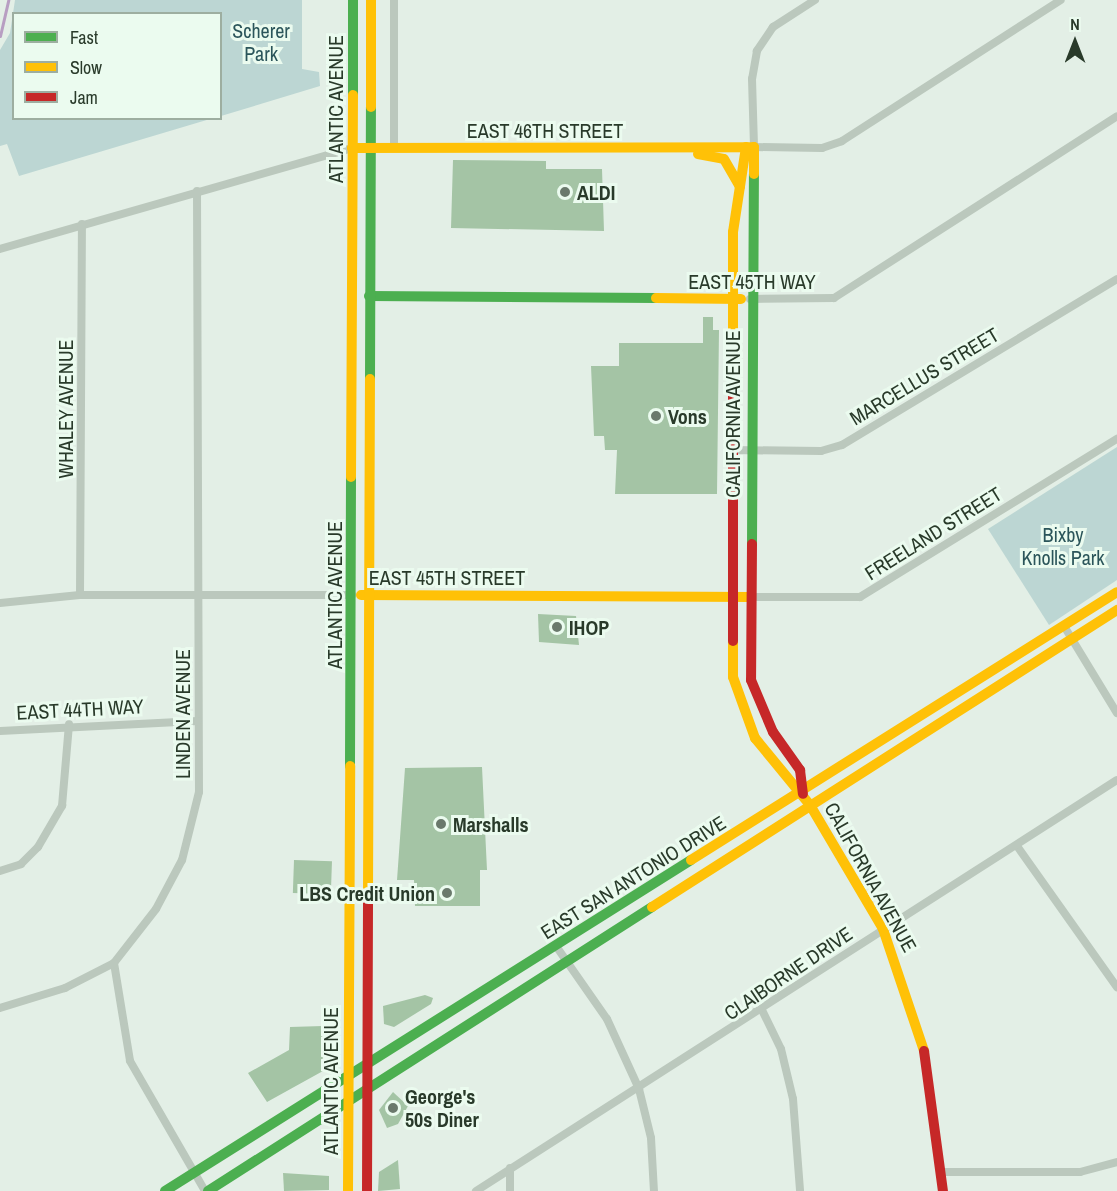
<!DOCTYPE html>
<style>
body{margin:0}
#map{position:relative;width:1117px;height:1191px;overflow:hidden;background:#e3efe6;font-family:"Archivo Narrow",sans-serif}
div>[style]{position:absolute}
.green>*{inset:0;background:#bcd6d3}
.stream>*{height:3px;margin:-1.5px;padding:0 1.5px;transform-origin:1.5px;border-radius:1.5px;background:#b89ec2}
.building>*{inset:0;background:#a4c4a5;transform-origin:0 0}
.street>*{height:8px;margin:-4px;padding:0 4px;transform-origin:4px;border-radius:4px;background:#bbc8bd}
.fast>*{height:10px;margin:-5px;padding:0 5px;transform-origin:5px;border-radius:5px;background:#4caf50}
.slow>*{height:10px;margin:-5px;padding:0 5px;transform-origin:5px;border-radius:5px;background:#ffc107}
.jam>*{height:10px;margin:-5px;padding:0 5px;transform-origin:5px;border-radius:5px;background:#c62828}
.dots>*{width:16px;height:16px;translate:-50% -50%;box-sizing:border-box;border:3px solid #ebfbef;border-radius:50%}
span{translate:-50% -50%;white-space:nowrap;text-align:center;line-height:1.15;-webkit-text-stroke:6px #ebfbef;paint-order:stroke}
.park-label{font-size:20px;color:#2b555a}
.street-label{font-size:20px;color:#293a2a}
.poi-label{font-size:20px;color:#293a2a;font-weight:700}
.left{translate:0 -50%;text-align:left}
.right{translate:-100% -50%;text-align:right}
.legend{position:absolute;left:12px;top:12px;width:210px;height:108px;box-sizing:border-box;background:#ebfbef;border:2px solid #9daea0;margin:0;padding:8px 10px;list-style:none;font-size:18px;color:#293a2a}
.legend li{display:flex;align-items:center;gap:12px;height:30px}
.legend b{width:30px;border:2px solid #9daea0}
.north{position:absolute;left:1045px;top:12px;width:60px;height:60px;-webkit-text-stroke:4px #ebfbef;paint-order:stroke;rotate:0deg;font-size:16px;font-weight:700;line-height:24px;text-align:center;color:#293a2a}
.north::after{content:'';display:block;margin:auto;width:21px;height:27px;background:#293a2a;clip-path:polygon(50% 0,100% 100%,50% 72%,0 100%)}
</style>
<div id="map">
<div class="green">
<div style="clip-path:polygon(15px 0,302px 0,302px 69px,319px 72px,320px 86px,221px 116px,220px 14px,14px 14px,14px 118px,210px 119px,19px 176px,7px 144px,0 146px,0 50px,10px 33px)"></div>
<div style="clip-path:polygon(1117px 447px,1117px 580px,1049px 625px,988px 529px)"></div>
</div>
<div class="stream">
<div style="left:0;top:36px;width:37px;rotate:-77deg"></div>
</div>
<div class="building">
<div style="clip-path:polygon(453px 160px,546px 161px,546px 169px,602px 169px,604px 231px,451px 228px)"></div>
<div style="clip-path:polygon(703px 317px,713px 317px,713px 330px,719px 330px,717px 494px,615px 494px,617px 450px,605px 450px,604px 436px,594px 436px,591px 366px,619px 366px,619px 343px,703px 343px)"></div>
<div style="clip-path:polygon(538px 614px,576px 616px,579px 645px,539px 642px)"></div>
<div style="clip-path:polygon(482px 767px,487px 870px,480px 870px,480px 906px,415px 906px,414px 880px,397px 880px,405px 768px)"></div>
<div style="left:294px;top:860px;width:38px;height:33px;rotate:2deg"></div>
<div style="clip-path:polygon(425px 995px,433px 998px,431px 1004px,394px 1027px,384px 1024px,383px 1006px)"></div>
<div style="clip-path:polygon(323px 1026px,323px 1071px,267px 1102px,248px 1073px,289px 1050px,290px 1027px)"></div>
<div style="clip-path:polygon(393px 1092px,408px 1106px,398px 1124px,387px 1128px,379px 1110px)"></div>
<div style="clip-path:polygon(398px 1160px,400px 1189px,378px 1191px,379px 1172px)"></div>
<div style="clip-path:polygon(283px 1173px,329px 1176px,329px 1190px,284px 1191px)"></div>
</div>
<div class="street">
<div style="left:394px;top:0;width:147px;rotate:90deg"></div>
<div style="left:815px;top:0;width:50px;rotate:147.3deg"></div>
<div style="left:773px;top:27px;width:29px;rotate:124deg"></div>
<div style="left:757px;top:51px;width:28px;rotate:100deg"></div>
<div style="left:752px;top:79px;width:68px;rotate:88.3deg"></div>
<div style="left:754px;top:147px;width:68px;rotate:0.8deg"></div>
<div style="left:822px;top:148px;width:21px;rotate:-19deg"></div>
<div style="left:842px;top:141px;width:260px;rotate:-32.8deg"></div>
<div style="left:197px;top:191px;width:601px;rotate:89.81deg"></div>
<div style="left:199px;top:792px;width:70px;rotate:104deg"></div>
<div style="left:182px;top:860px;width:55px;rotate:118deg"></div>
<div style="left:156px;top:909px;width:68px;rotate:127.9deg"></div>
<div style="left:114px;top:963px;width:99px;rotate:80.7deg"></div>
<div style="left:130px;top:1061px;width:150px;rotate:60deg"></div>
<div style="left:0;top:249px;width:366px;rotate:-16deg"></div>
<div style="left:750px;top:299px;width:84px;rotate:-0.7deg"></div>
<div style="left:834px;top:298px;width:336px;rotate:-32.7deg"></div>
<div style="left:733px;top:450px;width:88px;rotate:0.7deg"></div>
<div style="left:821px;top:451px;width:22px;rotate:-16deg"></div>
<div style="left:842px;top:445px;width:321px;rotate:-31.1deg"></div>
<div style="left:80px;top:595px;width:371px;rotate:-89.7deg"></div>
<div style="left:750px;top:597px;width:110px"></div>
<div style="left:860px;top:597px;width:302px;rotate:-31.6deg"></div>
<div style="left:0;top:603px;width:80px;rotate:-5.7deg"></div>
<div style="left:80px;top:595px;width:272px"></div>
<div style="left:1064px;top:626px;width:102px;rotate:58.7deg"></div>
<div style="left:0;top:731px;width:198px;rotate:-2.9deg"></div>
<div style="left:1017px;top:846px;width:173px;rotate:54.7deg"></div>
<div style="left:0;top:871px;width:22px;rotate:-18deg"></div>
<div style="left:21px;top:864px;width:24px;rotate:-45deg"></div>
<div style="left:38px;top:847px;width:48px;rotate:-59.7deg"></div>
<div style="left:62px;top:806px;width:82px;rotate:-85.1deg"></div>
<div style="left:556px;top:946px;width:89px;rotate:55.1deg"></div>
<div style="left:607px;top:1019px;width:77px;rotate:65.4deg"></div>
<div style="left:639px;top:1089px;width:50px;rotate:76.2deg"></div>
<div style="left:651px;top:1138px;width:53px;rotate:86.8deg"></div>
<div style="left:0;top:1008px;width:68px;rotate:-17.1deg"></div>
<div style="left:65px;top:988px;width:55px;rotate:-27deg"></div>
<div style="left:762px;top:1010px;width:43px;rotate:64deg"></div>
<div style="left:781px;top:1049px;width:51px;rotate:76.5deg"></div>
<div style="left:793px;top:1099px;width:92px;rotate:85.6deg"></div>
<div style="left:510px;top:1168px;width:23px;rotate:90deg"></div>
<div style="left:943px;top:1172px;width:137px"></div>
<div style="left:1080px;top:1172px;width:38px;rotate:-15deg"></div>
<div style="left:476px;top:1191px;width:761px;rotate:-32.67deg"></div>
</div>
<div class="fast">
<div style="left:353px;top:95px;width:95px;rotate:-90deg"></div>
<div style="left:369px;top:296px;width:287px;rotate:0.4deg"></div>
<div style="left:370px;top:379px;width:272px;rotate:-89.8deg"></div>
<div style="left:752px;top:544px;width:370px;rotate:-89.7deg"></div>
<div style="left:350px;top:766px;width:289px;rotate:-89.8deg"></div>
<div style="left:165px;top:1191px;width:621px;rotate:-32.18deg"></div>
<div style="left:208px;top:1191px;width:527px;rotate:-32.6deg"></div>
</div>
<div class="slow">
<div style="left:371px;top:107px;width:107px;rotate:-90deg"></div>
<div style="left:352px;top:148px;width:402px;rotate:-0.1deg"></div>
<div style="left:754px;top:147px;width:27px;rotate:90deg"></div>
<div style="left:698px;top:154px;width:26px;rotate:11deg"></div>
<div style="left:724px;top:159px;width:32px;rotate:60deg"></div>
<div style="left:656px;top:298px;width:85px;rotate:0.7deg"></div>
<div style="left:733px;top:392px;width:160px;rotate:-90deg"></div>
<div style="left:733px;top:232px;width:86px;rotate:-81.3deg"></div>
<div style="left:351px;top:477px;width:382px;rotate:-89.7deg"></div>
<div style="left:361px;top:595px;width:389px;rotate:0.3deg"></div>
<div style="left:733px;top:641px;width:36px;rotate:90deg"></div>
<div style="left:733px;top:677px;width:65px;rotate:70.2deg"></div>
<div style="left:755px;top:738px;width:87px;rotate:50.6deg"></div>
<div style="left:810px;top:805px;width:144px;rotate:59.5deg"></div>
<div style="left:883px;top:929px;width:129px;rotate:71.4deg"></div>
<div style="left:691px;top:860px;width:503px;rotate:-32.17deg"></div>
<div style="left:368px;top:895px;width:516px;rotate:-89.78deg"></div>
<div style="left:652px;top:907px;width:552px;rotate:-32.57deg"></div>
<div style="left:348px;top:1191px;width:425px;rotate:-89.7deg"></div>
</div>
<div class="jam">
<div style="left:733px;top:392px;width:249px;rotate:90deg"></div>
<div style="left:752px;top:544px;width:136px;rotate:90.4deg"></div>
<div style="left:751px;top:680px;width:56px;rotate:67.1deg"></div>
<div style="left:773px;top:732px;width:47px;rotate:54.6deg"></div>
<div style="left:800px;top:770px;width:24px;rotate:83deg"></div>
<div style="left:924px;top:1051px;width:141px;rotate:82.3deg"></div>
<div style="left:367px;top:1191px;width:296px;rotate:-89.8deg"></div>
</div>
<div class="dots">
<div style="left:565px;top:192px;background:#6a796c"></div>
<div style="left:656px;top:416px;background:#6a796c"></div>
<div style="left:557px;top:627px;background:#6a796c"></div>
<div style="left:441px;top:824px;background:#6a796c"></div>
<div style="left:447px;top:893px;background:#6a796c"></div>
<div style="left:393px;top:1108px;background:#6a796c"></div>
</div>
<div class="park-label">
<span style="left:261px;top:42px">Scherer<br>Park</span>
<span style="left:1063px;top:546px">Bixby<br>Knolls Park</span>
</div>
<div class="street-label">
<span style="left:335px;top:109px;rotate:-90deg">ATLANTIC AVENUE</span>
<span style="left:545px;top:130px">EAST 46TH STREET</span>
<span style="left:752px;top:281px">EAST 45TH WAY</span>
<span style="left:924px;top:376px;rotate:-31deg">MARCELLUS STREET</span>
<span style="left:65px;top:409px;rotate:-90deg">WHALEY AVENUE</span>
<span style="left:732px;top:414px;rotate:-90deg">CALIFORNIA AVENUE</span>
<span style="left:933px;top:533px;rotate:-32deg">FREELAND STREET</span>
<span style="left:447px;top:577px">EAST 45TH STREET</span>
<span style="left:334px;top:595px;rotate:-90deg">ATLANTIC AVENUE</span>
<span style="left:80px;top:709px;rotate:-3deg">EAST 44TH WAY</span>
<span style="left:182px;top:714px;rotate:-90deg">LINDEN AVENUE</span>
<span style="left:633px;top:877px;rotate:-32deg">EAST SAN ANTONIO DRIVE</span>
<span style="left:871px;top:877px;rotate:61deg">CALIFORNIA AVENUE</span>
<span style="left:788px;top:973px;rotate:-34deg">CLAIBORNE DRIVE</span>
<span style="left:330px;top:1081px;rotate:-90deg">ATLANTIC AVENUE</span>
</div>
<div class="poi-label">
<span class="left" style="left:577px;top:192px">ALDI</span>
<span class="left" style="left:668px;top:416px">Vons</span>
<span class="left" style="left:569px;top:627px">IHOP</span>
<span class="left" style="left:453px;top:824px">Marshalls</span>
<span class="right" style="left:435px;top:893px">LBS Credit Union</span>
<span class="left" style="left:405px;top:1108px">George's<br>50s Diner</span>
</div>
<ul class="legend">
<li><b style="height:8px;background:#4caf50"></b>Fast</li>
<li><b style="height:8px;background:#ffc107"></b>Slow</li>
<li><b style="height:8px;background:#c62828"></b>Jam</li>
</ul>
<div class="north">N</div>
</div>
